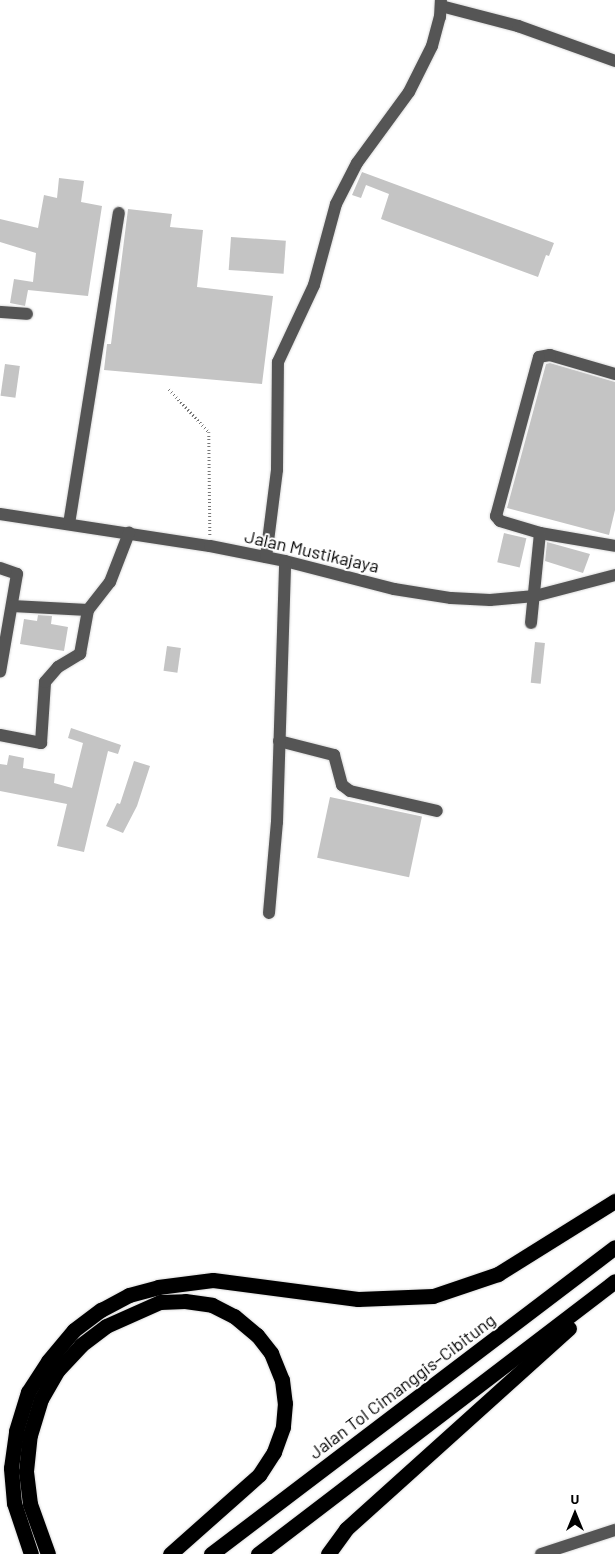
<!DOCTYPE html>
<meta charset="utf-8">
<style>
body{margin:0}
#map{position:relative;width:615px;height:1554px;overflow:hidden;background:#fff;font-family:Barlow,sans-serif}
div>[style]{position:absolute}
.building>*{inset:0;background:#c4c4c4;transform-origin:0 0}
.path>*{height:2.5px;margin-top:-1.25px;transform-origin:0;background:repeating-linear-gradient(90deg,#777 0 1px,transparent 0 3.5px)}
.roads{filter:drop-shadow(0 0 1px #dbdbdb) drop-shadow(0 0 1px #dbdbdb)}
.minor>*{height:12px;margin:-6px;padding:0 6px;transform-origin:6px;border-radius:6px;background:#555}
.highway>*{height:15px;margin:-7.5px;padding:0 7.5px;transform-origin:7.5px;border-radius:7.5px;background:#000}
span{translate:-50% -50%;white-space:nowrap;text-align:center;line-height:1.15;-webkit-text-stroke:4px #fff;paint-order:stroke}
.street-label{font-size:18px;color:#000}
.north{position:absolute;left:550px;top:1489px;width:50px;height:50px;-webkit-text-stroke:4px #fff;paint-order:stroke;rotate:0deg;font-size:14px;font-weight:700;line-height:20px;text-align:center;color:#000}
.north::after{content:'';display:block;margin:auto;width:18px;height:22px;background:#000;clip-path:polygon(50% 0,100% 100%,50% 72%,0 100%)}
</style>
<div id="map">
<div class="building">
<div style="clip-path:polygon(362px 172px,554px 243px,549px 256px,546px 255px,538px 277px,381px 219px,389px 194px,366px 185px,361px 198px,352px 195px)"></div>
<div style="clip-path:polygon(59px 178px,84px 181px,81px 202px,102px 206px,88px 296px,28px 290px,25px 306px,10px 303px,14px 279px,33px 282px,36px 253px,0 242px,0 219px,38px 228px,44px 195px,57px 198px)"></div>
<div style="clip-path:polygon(128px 209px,172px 214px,170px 227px,203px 230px,197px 287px,273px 296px,262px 384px,104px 370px,107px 344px,111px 344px)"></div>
<div style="left:231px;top:237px;width:55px;height:33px;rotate:4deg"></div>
<div style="clip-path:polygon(550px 363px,615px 382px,615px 510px,609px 535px,507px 508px,546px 364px)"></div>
<div style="left:5px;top:364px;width:15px;height:32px;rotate:8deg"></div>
<div style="left:504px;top:533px;width:23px;height:30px;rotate:13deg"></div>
<div style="clip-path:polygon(547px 542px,590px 554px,583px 573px,545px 561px)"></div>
<div style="clip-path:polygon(38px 615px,52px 616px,51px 624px,68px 627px,64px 651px,20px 644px,24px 619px,37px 621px)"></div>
<div style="left:535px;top:642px;width:10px;height:41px;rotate:6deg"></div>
<div style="left:167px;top:646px;width:14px;height:25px;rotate:8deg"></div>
<div style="clip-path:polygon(71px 728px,121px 745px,118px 754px,108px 751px,84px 852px,57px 846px,67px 804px,0 791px,0 764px,7px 765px,9px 755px,24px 758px,23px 768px,55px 774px,54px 783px,72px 788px,83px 743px,68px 738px)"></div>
<div style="clip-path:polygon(134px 761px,150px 766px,137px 806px,123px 833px,106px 826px,117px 803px,120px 804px)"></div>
<div style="left:330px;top:797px;width:94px;height:62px;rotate:12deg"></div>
</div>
<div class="path">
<div style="left:169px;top:389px;width:59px;rotate:47.1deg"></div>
<div style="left:209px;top:432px;width:103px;rotate:89.4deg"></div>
</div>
<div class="roads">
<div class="minor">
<div style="left:441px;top:6px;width:80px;rotate:14.6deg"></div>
<div style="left:518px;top:26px;width:103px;rotate:19.8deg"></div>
<div style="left:0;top:312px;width:27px;rotate:4deg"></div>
<div style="left:615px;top:374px;width:68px;rotate:-163.7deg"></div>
<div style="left:550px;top:355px;width:11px;rotate:170deg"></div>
<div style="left:539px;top:357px;width:165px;rotate:105.1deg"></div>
<div style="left:496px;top:516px;width:6px;rotate:51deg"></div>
<div style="left:500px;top:521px;width:42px;rotate:16.7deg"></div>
<div style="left:540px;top:533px;width:76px;rotate:9.8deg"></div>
<div style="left:0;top:514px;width:212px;rotate:8.7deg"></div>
<div style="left:210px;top:546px;width:76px;rotate:11.3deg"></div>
<div style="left:285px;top:561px;width:113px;rotate:14.4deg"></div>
<div style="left:394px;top:589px;width:58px;rotate:9deg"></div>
<div style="left:451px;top:598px;width:39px;rotate:3deg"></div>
<div style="left:490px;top:600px;width:45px;rotate:-5.1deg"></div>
<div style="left:535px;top:596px;width:83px;rotate:-14.7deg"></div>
<div style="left:69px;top:524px;width:315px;rotate:-80.9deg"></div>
<div style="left:266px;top:557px;width:88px;rotate:-82.8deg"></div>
<div style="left:277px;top:470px;width:108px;rotate:-89.5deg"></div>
<div style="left:278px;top:362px;width:85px;rotate:-64.9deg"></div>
<div style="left:314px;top:285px;width:84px;rotate:-74.8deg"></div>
<div style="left:336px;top:204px;width:46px;rotate:-62.9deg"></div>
<div style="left:357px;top:163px;width:88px;rotate:-53.8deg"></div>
<div style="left:409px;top:92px;width:51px;rotate:-63.4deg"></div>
<div style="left:432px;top:46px;width:30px;rotate:-75deg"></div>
<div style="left:440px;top:17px;width:17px;rotate:-87deg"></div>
<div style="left:0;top:568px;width:18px;rotate:19deg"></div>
<div style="left:17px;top:574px;width:99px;rotate:99.8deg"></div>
<div style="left:12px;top:606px;width:76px;rotate:3deg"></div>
<div style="left:88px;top:610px;width:36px;rotate:-52deg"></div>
<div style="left:110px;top:582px;width:53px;rotate:-68.8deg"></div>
<div style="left:531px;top:623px;width:90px;rotate:-84.3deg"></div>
<div style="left:0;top:735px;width:42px;rotate:11deg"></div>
<div style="left:41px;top:743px;width:61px;rotate:-86.2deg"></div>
<div style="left:45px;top:682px;width:20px;rotate:-49deg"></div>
<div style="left:58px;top:667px;width:26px;rotate:-31deg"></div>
<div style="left:80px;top:654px;width:45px;rotate:-79.7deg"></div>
<div style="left:279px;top:741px;width:57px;rotate:14.3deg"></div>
<div style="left:334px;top:755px;width:31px;rotate:75deg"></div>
<div style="left:342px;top:785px;width:10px;rotate:37deg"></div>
<div style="left:350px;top:791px;width:89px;rotate:12.9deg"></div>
<div style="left:269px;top:913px;width:91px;rotate:-85deg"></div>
<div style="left:277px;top:822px;width:261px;rotate:-88.2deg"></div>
<div style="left:541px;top:1554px;width:78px;rotate:-18deg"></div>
</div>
<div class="highway">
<div style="left:31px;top:1554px;width:54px;rotate:-108.4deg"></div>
<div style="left:14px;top:1503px;width:35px;rotate:-95deg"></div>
<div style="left:11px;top:1468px;width:37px;rotate:-82deg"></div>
<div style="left:16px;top:1431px;width:41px;rotate:-72.9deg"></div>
<div style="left:28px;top:1392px;width:37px;rotate:-57deg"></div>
<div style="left:48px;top:1361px;width:40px;rotate:-50deg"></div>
<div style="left:74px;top:1330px;width:34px;rotate:-37deg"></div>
<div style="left:101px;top:1310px;width:32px;rotate:-28deg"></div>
<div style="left:129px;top:1295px;width:30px;rotate:-15deg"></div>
<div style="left:158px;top:1287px;width:55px;rotate:-7.3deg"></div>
<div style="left:213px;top:1280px;width:146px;rotate:7.5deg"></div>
<div style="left:358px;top:1299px;width:75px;rotate:-2.3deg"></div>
<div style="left:433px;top:1296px;width:69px;rotate:-18.7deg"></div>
<div style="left:498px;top:1274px;width:138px;rotate:-32deg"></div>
<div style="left:48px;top:1554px;width:53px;rotate:-109.8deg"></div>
<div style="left:30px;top:1504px;width:33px;rotate:-97deg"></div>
<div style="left:26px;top:1471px;width:36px;rotate:-84deg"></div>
<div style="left:30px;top:1435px;width:38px;rotate:-73deg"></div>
<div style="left:41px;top:1399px;width:34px;rotate:-60deg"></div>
<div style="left:58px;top:1370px;width:34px;rotate:-47deg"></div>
<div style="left:81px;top:1345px;width:31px;rotate:-37deg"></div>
<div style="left:106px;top:1326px;width:59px;rotate:-24deg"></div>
<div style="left:160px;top:1302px;width:25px;rotate:-2deg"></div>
<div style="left:185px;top:1301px;width:27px;rotate:8deg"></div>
<div style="left:212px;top:1305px;width:25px;rotate:27deg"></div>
<div style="left:234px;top:1316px;width:30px;rotate:40deg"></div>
<div style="left:257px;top:1335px;width:23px;rotate:52deg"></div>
<div style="left:271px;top:1353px;width:29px;rotate:68deg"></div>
<div style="left:282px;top:1380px;width:23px;rotate:83deg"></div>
<div style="left:285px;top:1403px;width:24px;rotate:95deg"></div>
<div style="left:283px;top:1427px;width:27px;rotate:110deg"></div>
<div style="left:274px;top:1452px;width:27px;rotate:123deg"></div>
<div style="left:259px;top:1475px;width:119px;rotate:138.4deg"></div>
<div style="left:211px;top:1554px;width:507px;rotate:-37.23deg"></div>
<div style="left:258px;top:1554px;width:449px;rotate:-37.4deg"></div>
<div style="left:328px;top:1554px;width:31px;rotate:-54deg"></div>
<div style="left:346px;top:1529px;width:300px;rotate:-42deg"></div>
</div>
</div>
<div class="street-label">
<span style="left:312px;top:551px;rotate:13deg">Jalan Mustikajaya</span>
<span style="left:402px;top:1386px;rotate:-37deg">Jalan Tol Cimanggis–Cibitung</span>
</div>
<div class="north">U</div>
</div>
